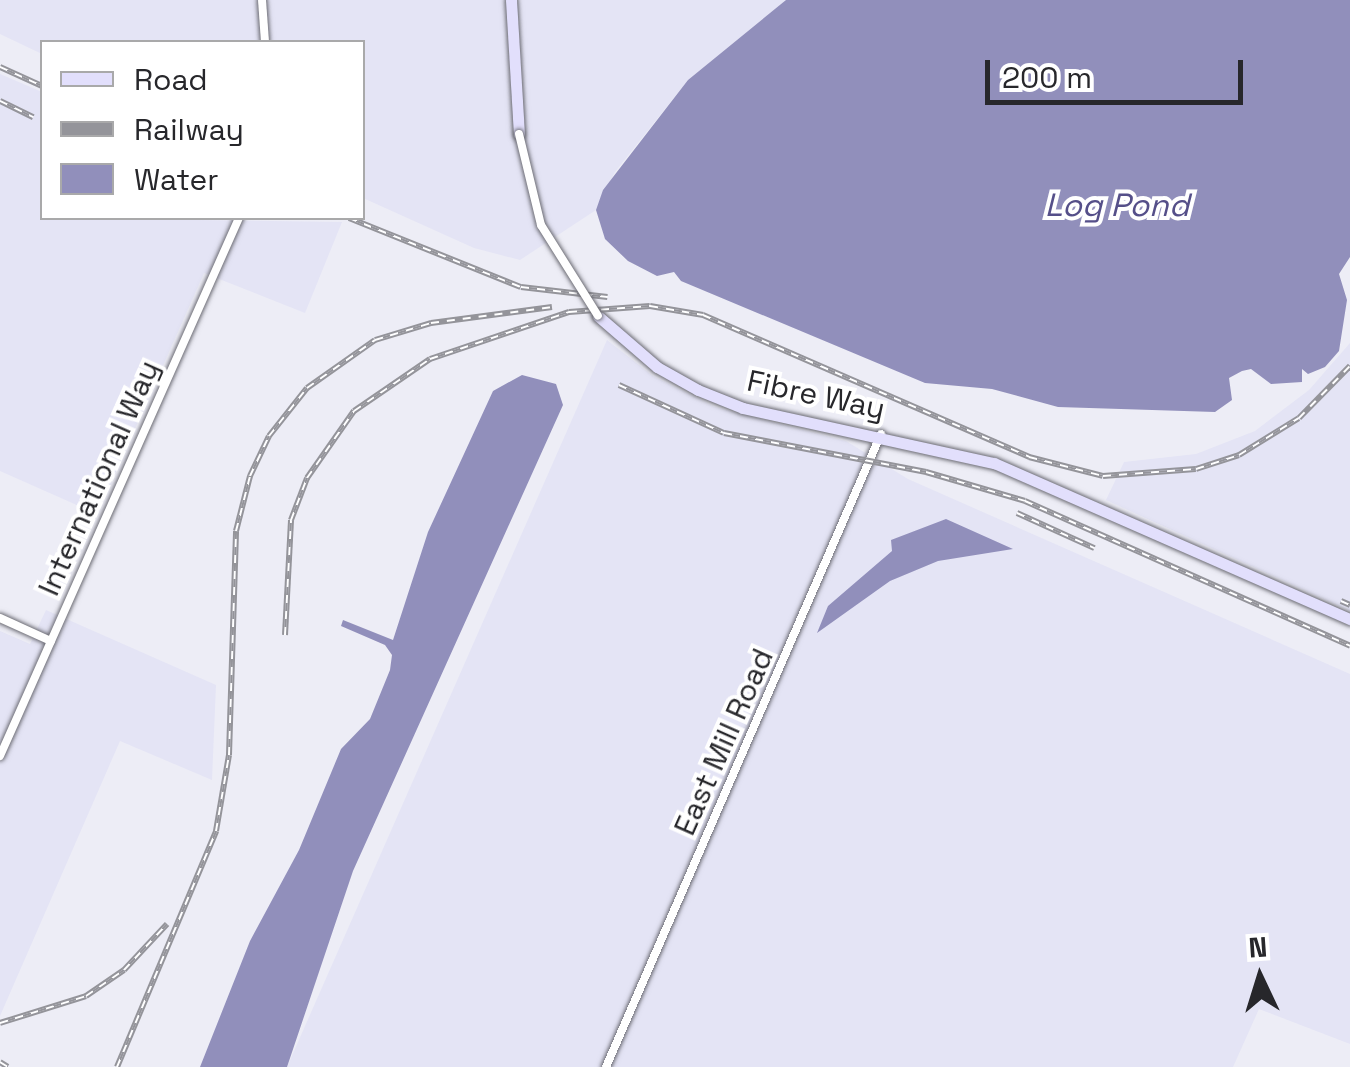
<!DOCTYPE html>
<style>
body{margin:0}
#map{position:relative;width:1350px;height:1067px;overflow:hidden;background:#ededf6;font-family:"Space Grotesk",sans-serif}
div>[style]{position:absolute}
.built>*{inset:0;background:#e4e4f5}
.water>*{inset:0;background:#918fbb}
.roads{filter:drop-shadow(0 0 2px #6c6c74) drop-shadow(0 0 2px #6c6c74)}
.street>*{height:8px;margin:-4px;padding:0 4px;transform-origin:4px;border-radius:4px;background:#fff}
.secondary>*{height:11px;margin:-5.5px;padding:0 5.5px;transform-origin:5.5px;border-radius:5.5px;background:#e2dffc}
.rail>*{height:6px;margin-top:-3px;transform-origin:0;background:repeating-linear-gradient(90deg,#fff 0 8px,#94949a 0 16px);box-sizing:border-box;border-block:2px solid #94949a}
.bridges{filter:drop-shadow(0 0 2px #6c6c74) drop-shadow(0 0 2px #6c6c74)}
.street-bridge>*{height:8px;margin:-4px;padding:0 4px;transform-origin:4px;border-radius:4px;background:#fff}
span{translate:-50% -50%;white-space:nowrap;text-align:center;line-height:1.15;-webkit-text-stroke:8px #fff;paint-order:stroke}
.street-label{font-size:30px;color:#27272b}
.water-label{font-size:32px;color:#554f89;font-style:italic}
.legend{position:absolute;left:40px;top:40px;width:325px;height:180px;box-sizing:border-box;background:#fff;border:2px solid #a9a9aa;margin:0;padding:12px 18px;list-style:none;font-size:30px;color:#27272b}
.legend li{display:flex;align-items:center;gap:20px;height:50px}
.legend b{width:50px;border:2px solid #a9a9aa}
.north{position:absolute;left:1210px;top:927px;width:100px;height:100px;-webkit-text-stroke:8px #fff;paint-order:stroke;rotate:356deg;font-size:28px;font-weight:700;line-height:40px;text-align:center;color:#27272b}
.north::after{content:'';display:block;margin:auto;width:35px;height:45px;background:#27272b;clip-path:polygon(50% 0,100% 100%,50% 72%,0 100%)}
.scale{position:absolute;left:985px;top:60px;width:258px;height:45px;box-sizing:border-box;border:5px solid #27272b;border-top:0;padding-left:12px;font-size:30px;line-height:35px;white-space:nowrap;color:#27272b;-webkit-text-stroke:8px #fff;paint-order:stroke}
</style>
<div id="map">
<div class="built">
<div style="clip-path:polygon(0 0,786px 0,688px 80px,615px 172px,596px 210px,520px 260px,474px 248px,363px 198px,362px 42px,42px 42px,42px 54px,0 34px)"></div>
<div style="clip-path:polygon(0 74px,42px 92px,42px 218px,342px 222px,305px 313px,204px 273px,97px 514px,0 471px)"></div>
<div style="clip-path:polygon(607px 340px,653px 376px,715px 407px,846px 441px,908px 479px,1350px 674px,1350px 1044px,1259px 1009px,1233px 1067px,287px 1067px)"></div>
<div style="clip-path:polygon(1350px 343px,1350px 611px,1106px 500px,1124px 462px,1196px 454px,1255px 431px,1309px 390px)"></div>
<div style="clip-path:polygon(46px 610px,216px 685px,212px 780px,120px 741px,0 1016px,0 631px,30px 644px)"></div>
</div>
<div class="water">
<div style="clip-path:polygon(786px 0,1350px 0,1350px 257px,1339px 274px,1347px 300px,1339px 351px,1325px 367px,1308px 374px,1302px 369px,1302px 382px,1271px 384px,1251px 369px,1242px 371px,1229px 378px,1232px 400px,1215px 412px,1058px 407px,992px 389px,925px 383px,681px 281px,674px 272px,657px 276px,628px 261px,605px 239px,596px 210px,603px 190px,688px 80px)"></div>
<div style="clip-path:polygon(522px 375px,556px 384px,563px 405px,353px 871px,287px 1067px,200px 1067px,250px 941px,299px 850px,341px 749px,370px 719px,390px 670px,392px 655px,385px 645px,341px 626px,343px 620px,393px 640px,428px 532px,493px 391px)"></div>
<div style="clip-path:polygon(946px 519px,1013px 549px,938px 561px,890px 581px,817px 633px,828px 606px,892px 551px,891px 540px)"></div>
</div>
<div class="roads">
<div class="street">
<div style="left:262px;top:0;width:42px;rotate:85.9deg"></div>
<div style="left:0;top:618px;width:56px;rotate:24.3deg"></div>
<div style="left:0;top:756px;width:589px;rotate:-66.05deg"></div>
<div style="left:606px;top:1067px;width:690px;rotate:-66.52deg"></div>
</div>
<div class="secondary">
<div style="left:511px;top:0;width:134px;rotate:86.6deg"></div>
<div style="left:598px;top:316px;width:78px;rotate:40.8deg"></div>
<div style="left:657px;top:367px;width:47px;rotate:29.3deg"></div>
<div style="left:698px;top:390px;width:48px;rotate:21.8deg"></div>
<div style="left:743px;top:408px;width:257px;rotate:12.4deg"></div>
<div style="left:994px;top:463px;width:389px;rotate:23.7deg"></div>
</div>
</div>
<div class="rail">
<div style="left:0;top:67px;width:46px;rotate:24.3deg"></div>
<div style="left:0;top:101px;width:37px;rotate:26deg"></div>
<div style="left:349px;top:218px;width:185px;rotate:21.9deg"></div>
<div style="left:521px;top:287px;width:87px;rotate:6.6deg"></div>
<div style="left:619px;top:385px;width:115px;rotate:24.6deg"></div>
<div style="left:724px;top:433px;width:206px;rotate:10.9deg"></div>
<div style="left:926px;top:472px;width:103px;rotate:16.3deg"></div>
<div style="left:1025px;top:501px;width:356px;rotate:24deg"></div>
<div style="left:1017px;top:513px;width:85px;rotate:24.4deg"></div>
<div style="left:1341px;top:601px;width:10px;rotate:24deg"></div>
<div style="left:285px;top:635px;width:115px;rotate:-87deg"></div>
<div style="left:291px;top:520px;width:45px;rotate:-69.1deg"></div>
<div style="left:307px;top:478px;width:82px;rotate:-55deg"></div>
<div style="left:354px;top:411px;width:92px;rotate:-34.4deg"></div>
<div style="left:430px;top:359px;width:147px;rotate:-18.7deg"></div>
<div style="left:569px;top:312px;width:81px;rotate:-4.2deg"></div>
<div style="left:650px;top:306px;width:54px;rotate:9.6deg"></div>
<div style="left:703px;top:315px;width:356px;rotate:23.5deg"></div>
<div style="left:1029px;top:457px;width:76px;rotate:14.4deg"></div>
<div style="left:1103px;top:476px;width:93px;rotate:-4.3deg"></div>
<div style="left:1196px;top:469px;width:45px;rotate:-18deg"></div>
<div style="left:1239px;top:455px;width:70px;rotate:-31.7deg"></div>
<div style="left:1299px;top:418px;width:73px;rotate:-45.6deg"></div>
<div style="left:0;top:1023px;width:90px;rotate:-17.4deg"></div>
<div style="left:86px;top:996px;width:46px;rotate:-34.4deg"></div>
<div style="left:124px;top:970px;width:63px;rotate:-46.9deg"></div>
<div style="left:0;top:1062px;width:9px;rotate:32deg"></div>
<div style="left:117px;top:1067px;width:256px;rotate:-67.2deg"></div>
<div style="left:216px;top:831px;width:77px;rotate:-80.3deg"></div>
<div style="left:229px;top:755px;width:224px;rotate:-88.2deg"></div>
<div style="left:236px;top:531px;width:57px;rotate:-75.7deg"></div>
<div style="left:250px;top:476px;width:44px;rotate:-64.6deg"></div>
<div style="left:269px;top:436px;width:61px;rotate:-51.6deg"></div>
<div style="left:307px;top:388px;width:83px;rotate:-35.2deg"></div>
<div style="left:375px;top:340px;width:59px;rotate:-16.9deg"></div>
<div style="left:431px;top:323px;width:122px;rotate:-7.5deg"></div>
</div>
<div class="bridges">
<div class="street-bridge">
<div style="left:519px;top:134px;width:94px;rotate:76.4deg"></div>
<div style="left:541px;top:225px;width:107px;rotate:57.9deg"></div>
</div>
</div>
<div class="street-label">
<span style="left:816px;top:395px;rotate:12deg">Fibre Way</span>
<span style="left:99px;top:478px;rotate:-66deg">International Way</span>
<span style="left:724px;top:742px;rotate:-66deg">East Mill Road</span>
</div>
<div class="water-label">
<span style="left:1117px;top:205px">Log Pond</span>
</div>
<ul class="legend">
<li><b style="height:12px;background:#e2dffc"></b>Road</li>
<li><b style="height:12px;background:#94949a"></b>Railway</li>
<li><b style="height:28px;background:#918fbb"></b>Water</li>
</ul>
<div class="north">N</div>
<div class="scale">200 m</div>
</div>
